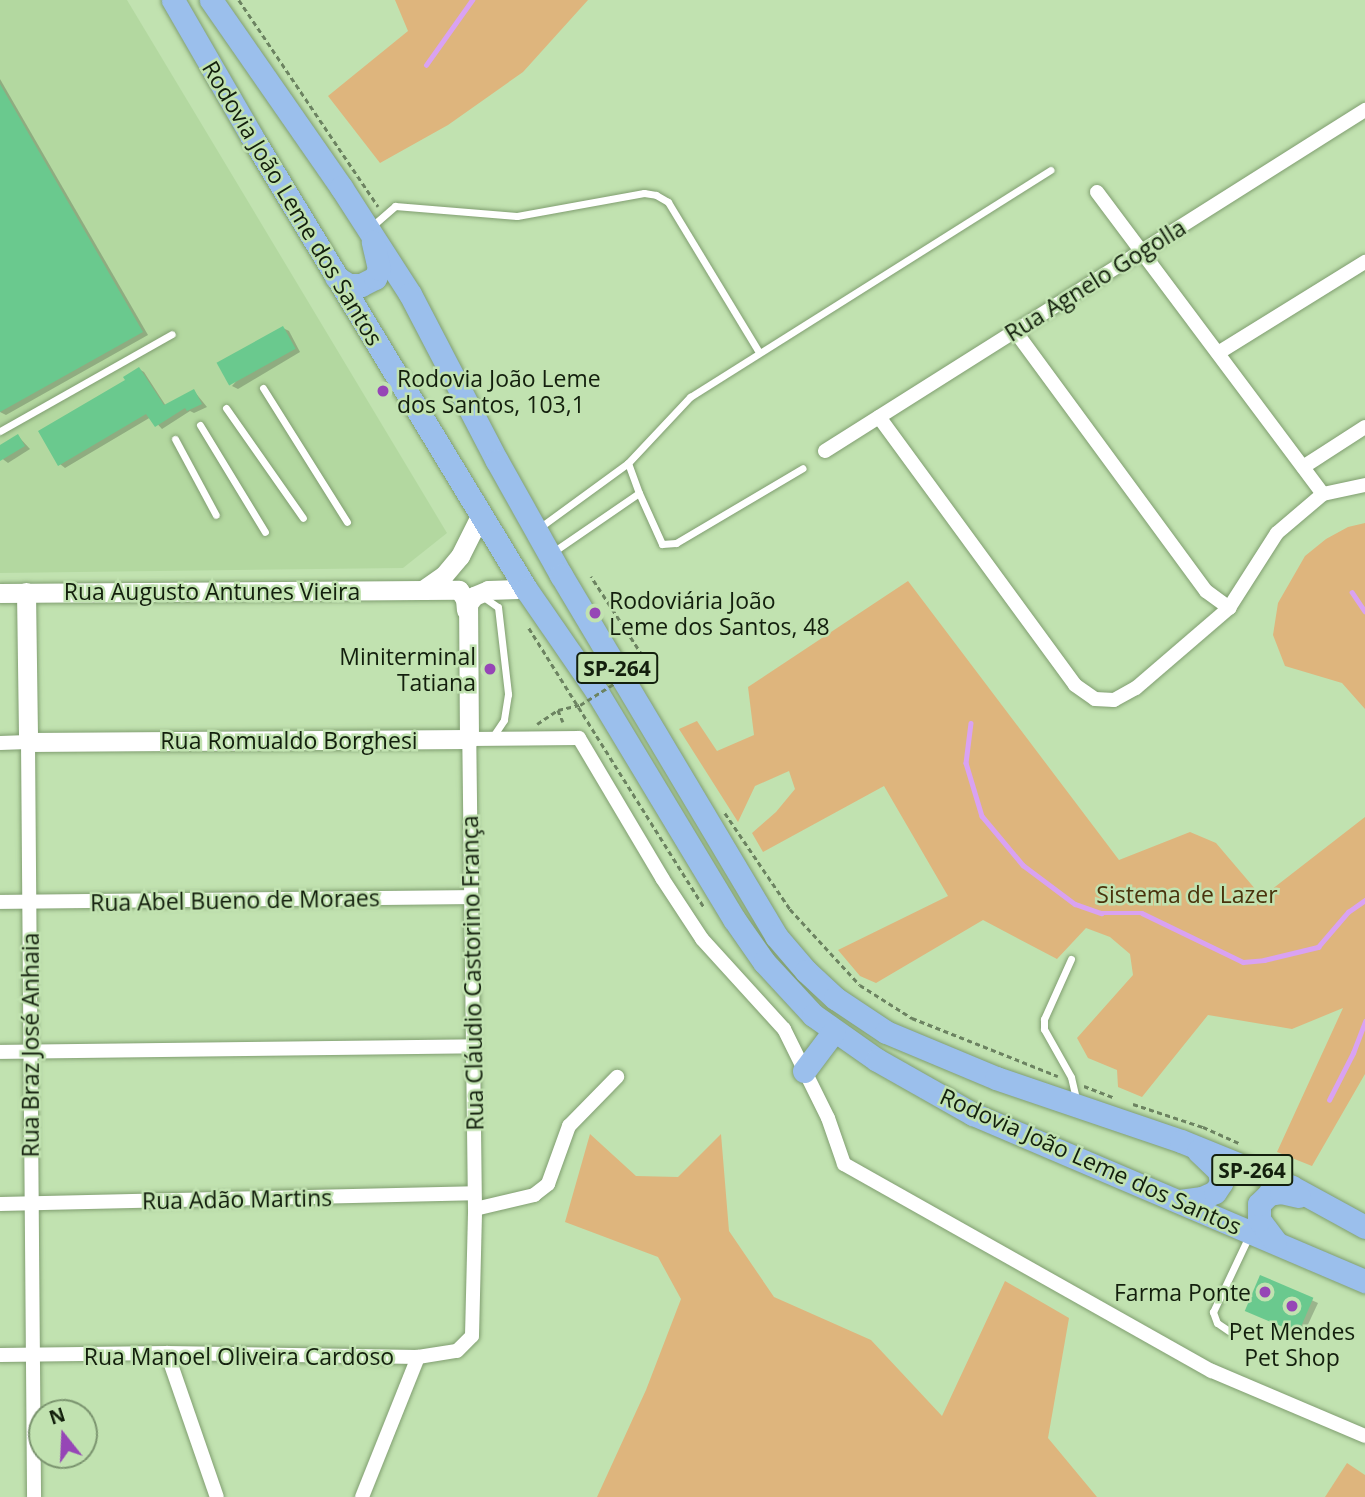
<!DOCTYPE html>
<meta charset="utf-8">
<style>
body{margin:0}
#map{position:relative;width:1365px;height:1497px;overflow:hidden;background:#c1e2b0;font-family:"Open Sans",sans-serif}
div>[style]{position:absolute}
.built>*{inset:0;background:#b3d8a0}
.green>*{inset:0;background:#deb57d}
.shadow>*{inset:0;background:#0003}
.stream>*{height:4.5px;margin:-2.25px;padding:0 2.25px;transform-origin:2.25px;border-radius:2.25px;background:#d9a2f2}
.building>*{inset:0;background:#6ac98e;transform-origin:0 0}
.path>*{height:2.5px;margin-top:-1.25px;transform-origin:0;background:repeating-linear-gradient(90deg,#6c8361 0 5px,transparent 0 8.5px)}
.roads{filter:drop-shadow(0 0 2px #809e70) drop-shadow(0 0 2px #809e70)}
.service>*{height:7px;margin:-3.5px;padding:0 3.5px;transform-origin:3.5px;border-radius:3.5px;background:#fff}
.minor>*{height:14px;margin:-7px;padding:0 7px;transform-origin:7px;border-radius:7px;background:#fff}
.tertiary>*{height:19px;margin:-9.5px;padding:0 9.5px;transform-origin:9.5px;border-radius:9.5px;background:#fff}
.primary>*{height:23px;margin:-11.5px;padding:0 11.5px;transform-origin:11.5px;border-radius:11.5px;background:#9bbfec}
.path-bridge>*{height:2.5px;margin-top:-1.25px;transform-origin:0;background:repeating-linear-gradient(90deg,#6c8361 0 5px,transparent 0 8.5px)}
.dots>*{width:19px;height:19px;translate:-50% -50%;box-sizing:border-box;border:4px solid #c1e2b0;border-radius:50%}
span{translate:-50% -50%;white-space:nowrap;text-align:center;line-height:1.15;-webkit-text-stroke:5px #c1e2b0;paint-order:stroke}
.shield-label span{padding:2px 5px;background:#c1e2b0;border:2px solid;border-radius:5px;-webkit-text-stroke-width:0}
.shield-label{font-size:21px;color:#131f0d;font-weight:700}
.street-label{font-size:23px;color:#131f0d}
.poi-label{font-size:23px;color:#131f0d}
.left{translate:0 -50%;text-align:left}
.right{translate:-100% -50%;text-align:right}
.park-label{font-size:23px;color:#49320c}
.north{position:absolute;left:28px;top:1399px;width:70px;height:70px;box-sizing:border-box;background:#c1e2b0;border:2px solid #7b946f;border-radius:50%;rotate:342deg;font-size:19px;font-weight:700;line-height:28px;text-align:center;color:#131f0d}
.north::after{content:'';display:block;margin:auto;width:24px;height:32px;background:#9646b6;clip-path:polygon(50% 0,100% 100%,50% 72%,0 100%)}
</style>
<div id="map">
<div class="built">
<div style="clip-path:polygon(0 0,127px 0,447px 533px,403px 568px,0 573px)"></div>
</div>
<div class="green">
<div style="clip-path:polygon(395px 0,588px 0,523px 72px,448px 125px,380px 163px,328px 96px,408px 31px)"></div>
<div style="clip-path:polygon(1365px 523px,1365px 709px,1342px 683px,1285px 666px,1273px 635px,1278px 603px,1305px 556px,1326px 539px,1348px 527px)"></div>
<div style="clip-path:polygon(908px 581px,1119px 860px,1190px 832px,1216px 843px,1262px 897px,1365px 817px,1365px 1074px,1312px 1166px,1277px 1152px,1343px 1008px,1292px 1029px,1208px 1015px,1142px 1097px,1118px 1087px,1117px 1070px,1088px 1058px,1077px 1038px,1133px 975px,1130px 954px,1110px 937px,1086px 928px,1057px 959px,983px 920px,876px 983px,860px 976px,838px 950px,948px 896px,884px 786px,763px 852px,752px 833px,776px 812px,795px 789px,789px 771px,755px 786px,738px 822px,679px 729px,697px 721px,717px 751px,754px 735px,748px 687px)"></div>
<div style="clip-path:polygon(590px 1134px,636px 1176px,678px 1177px,721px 1134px,729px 1231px,774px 1297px,871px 1340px,942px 1416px,1005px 1281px,1069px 1318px,1048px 1438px,1097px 1497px,597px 1497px,646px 1390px,681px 1299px,658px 1257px,565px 1222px)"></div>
<div style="clip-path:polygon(1347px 1463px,1365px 1475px,1365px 1497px,1325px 1497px)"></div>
</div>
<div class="shadow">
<div style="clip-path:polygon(0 79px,148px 335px,6px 415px,0 412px)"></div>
<div style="clip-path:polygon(283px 328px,289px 331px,300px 352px,238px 389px,232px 386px)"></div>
<div style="clip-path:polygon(139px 369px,144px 372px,166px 406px,194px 391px,207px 407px,194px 413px,190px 411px,162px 429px,151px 417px,65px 468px,60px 464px)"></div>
<div style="clip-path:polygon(18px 436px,30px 449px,8px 463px,0 457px,0 447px)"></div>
<div style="clip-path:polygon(1261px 1277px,1318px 1303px,1304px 1333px,1254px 1313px)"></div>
</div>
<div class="stream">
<div style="left:426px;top:65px;width:80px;rotate:-54.7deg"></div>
<div style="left:1352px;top:592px;width:23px;rotate:56deg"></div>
<div style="left:971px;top:723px;width:40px;rotate:97.1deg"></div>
<div style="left:966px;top:763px;width:55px;rotate:73.2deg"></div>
<div style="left:982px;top:816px;width:64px;rotate:50.1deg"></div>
<div style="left:1023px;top:865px;width:65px;rotate:36.9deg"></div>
<div style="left:1075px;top:904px;width:28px;rotate:19deg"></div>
<div style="left:1101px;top:913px;width:41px"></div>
<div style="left:1142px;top:913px;width:112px;rotate:25.9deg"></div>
<div style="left:1243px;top:962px;width:21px;rotate:-5deg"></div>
<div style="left:1264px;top:960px;width:56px;rotate:-13.5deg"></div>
<div style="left:1318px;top:947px;width:46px;rotate:-49.4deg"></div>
<div style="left:1348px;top:912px;width:21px;rotate:-35deg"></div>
<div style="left:1329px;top:1100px;width:53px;rotate:-62.9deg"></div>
<div style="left:1353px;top:1053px;width:34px;rotate:-69deg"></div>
</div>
<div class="building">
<div style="clip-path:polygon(0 84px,143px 332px,0 412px)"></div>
<div style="left:283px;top:326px;width:26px;height:76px;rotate:61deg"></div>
<div style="clip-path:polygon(139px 367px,164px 405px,194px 389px,202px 404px,187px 411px,185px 408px,155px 427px,146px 414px,58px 466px,38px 431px,125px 380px,123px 377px)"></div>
<div style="clip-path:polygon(18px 434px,25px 446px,0 461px,0 445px)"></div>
<div style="left:1260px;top:1275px;width:58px;height:39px;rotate:23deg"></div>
</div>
<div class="path">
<div style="left:239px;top:0;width:249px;rotate:56deg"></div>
<div style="left:529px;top:628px;width:329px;rotate:57.9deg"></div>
<div style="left:537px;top:724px;width:25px;rotate:-34deg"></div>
<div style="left:558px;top:710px;width:13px;rotate:67deg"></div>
<div style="left:725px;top:813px;width:116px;rotate:55.9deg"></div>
<div style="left:790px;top:909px;width:103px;rotate:47.4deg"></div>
<div style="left:860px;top:985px;width:62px;rotate:32.4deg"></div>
<div style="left:912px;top:1018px;width:157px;rotate:21.7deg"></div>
<div style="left:1084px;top:1086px;width:31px;rotate:21deg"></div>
<div style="left:1133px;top:1104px;width:74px;rotate:18.2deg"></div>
<div style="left:1203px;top:1127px;width:42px;rotate:24.1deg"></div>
</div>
<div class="roads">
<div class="service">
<div style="left:371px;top:227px;width:32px;rotate:-41deg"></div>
<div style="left:395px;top:206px;width:122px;rotate:4.7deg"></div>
<div style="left:517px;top:216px;width:129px;rotate:-10.3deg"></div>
<div style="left:644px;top:193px;width:12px;rotate:9deg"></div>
<div style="left:656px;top:195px;width:14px;rotate:30deg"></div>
<div style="left:668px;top:202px;width:175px;rotate:58.8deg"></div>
<div style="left:263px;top:388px;width:158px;rotate:57.9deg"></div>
<div style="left:226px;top:408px;width:134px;rotate:55deg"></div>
<div style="left:200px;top:425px;width:125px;rotate:58.7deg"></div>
<div style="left:0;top:431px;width:197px;rotate:-29.4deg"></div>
<div style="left:175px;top:439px;width:86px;rotate:61.7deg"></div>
<div style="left:628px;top:463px;width:32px;rotate:70deg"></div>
<div style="left:539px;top:528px;width:110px;rotate:-36.1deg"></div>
<div style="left:628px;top:463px;width:91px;rotate:-46.8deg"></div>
<div style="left:690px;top:397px;width:426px;rotate:-32.2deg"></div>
<div style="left:553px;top:552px;width:104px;rotate:-34.5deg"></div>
<div style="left:639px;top:493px;width:56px;rotate:65.7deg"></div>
<div style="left:662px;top:544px;width:14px;rotate:-4deg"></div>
<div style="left:676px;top:543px;width:147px;rotate:-30.6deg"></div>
<div style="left:482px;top:596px;width:19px;rotate:35deg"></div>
<div style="left:498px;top:607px;width:88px;rotate:83.4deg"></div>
<div style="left:508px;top:694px;width:26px;rotate:99deg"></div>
<div style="left:504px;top:720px;width:22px;rotate:124deg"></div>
<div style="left:1071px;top:959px;width:66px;rotate:114.2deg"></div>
<div style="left:1044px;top:1019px;width:10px;rotate:90deg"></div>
<div style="left:1044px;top:1029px;width:55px;rotate:60.6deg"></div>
<div style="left:1071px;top:1077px;width:26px;rotate:77deg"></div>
<div style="left:1229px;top:1331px;width:14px;rotate:-146deg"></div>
<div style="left:1217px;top:1323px;width:12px;rotate:-110deg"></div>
<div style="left:1213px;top:1312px;width:84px;rotate:-64.7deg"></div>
</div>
<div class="minor">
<div style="left:1097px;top:192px;width:377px;rotate:53.2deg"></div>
<div style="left:1015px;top:331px;width:323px;rotate:53.7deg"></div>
<div style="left:1206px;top:591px;width:29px;rotate:36deg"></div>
<div style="left:1218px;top:353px;width:173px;rotate:-31.8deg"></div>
<div style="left:879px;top:417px;width:332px;rotate:53.8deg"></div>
<div style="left:1075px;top:685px;width:24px;rotate:35deg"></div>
<div style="left:1095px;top:699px;width:19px;rotate:3deg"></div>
<div style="left:1114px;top:700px;width:25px;rotate:-29deg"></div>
<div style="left:1136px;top:688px;width:123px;rotate:-40.7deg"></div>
<div style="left:1229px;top:608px;width:89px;rotate:-57.4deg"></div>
<div style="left:1277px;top:533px;width:60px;rotate:-40.3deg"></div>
<div style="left:1323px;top:494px;width:43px;rotate:-12.1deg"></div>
<div style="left:825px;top:451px;width:639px;rotate:-32.27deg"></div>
<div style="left:1303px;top:467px;width:74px;rotate:-32.8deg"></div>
<div style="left:0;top:743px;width:28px;rotate:-2deg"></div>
<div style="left:28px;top:742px;width:755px;rotate:89.54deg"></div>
<div style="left:0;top:902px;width:471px;rotate:-0.6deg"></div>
<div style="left:0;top:1052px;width:473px;rotate:-0.7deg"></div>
<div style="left:0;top:1204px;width:474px;rotate:-1.3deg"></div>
<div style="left:475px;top:1209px;width:61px;rotate:-13.3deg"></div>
<div style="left:534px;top:1195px;width:18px;rotate:-38deg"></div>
<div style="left:548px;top:1184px;width:62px;rotate:-70.1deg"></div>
<div style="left:569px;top:1126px;width:69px;rotate:-45.6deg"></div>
<div style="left:167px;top:1353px;width:152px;rotate:70.9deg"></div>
<div style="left:0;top:1355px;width:167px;rotate:-0.7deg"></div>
<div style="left:167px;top:1353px;width:251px;rotate:0.9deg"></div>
<div style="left:418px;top:1357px;width:39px;rotate:-9deg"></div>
<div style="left:457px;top:1351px;width:21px;rotate:-45deg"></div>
<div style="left:472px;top:1336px;width:127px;rotate:-88.6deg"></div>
<div style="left:475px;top:1209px;width:470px;rotate:-90.7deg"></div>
<div style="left:469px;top:739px;width:110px;rotate:-0.5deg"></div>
<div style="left:579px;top:738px;width:163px;rotate:59.3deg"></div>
<div style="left:662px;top:878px;width:73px;rotate:56.7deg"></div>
<div style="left:702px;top:939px;width:122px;rotate:47.7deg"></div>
<div style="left:784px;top:1029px;width:99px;rotate:63.7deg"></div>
<div style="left:828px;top:1118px;width:49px;rotate:70.8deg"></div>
<div style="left:844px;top:1164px;width:422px;rotate:29.4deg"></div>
<div style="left:1212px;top:1371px;width:166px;rotate:23deg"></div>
<div style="left:362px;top:1497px;width:151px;rotate:-68.2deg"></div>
</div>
<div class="tertiary">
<div style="left:424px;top:589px;width:24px;rotate:-35deg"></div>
<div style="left:444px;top:575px;width:25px;rotate:-50deg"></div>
<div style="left:460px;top:556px;width:45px;rotate:-63.4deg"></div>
<div style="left:26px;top:592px;width:150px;rotate:89.2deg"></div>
<div style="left:28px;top:742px;width:441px;rotate:-0.4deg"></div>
<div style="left:469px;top:739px;width:135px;rotate:-90.4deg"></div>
<div style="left:468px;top:604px;width:10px;rotate:-53deg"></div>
<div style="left:474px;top:596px;width:15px;rotate:-23deg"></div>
<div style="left:488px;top:590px;width:38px;rotate:-2deg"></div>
<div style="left:0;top:593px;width:459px;rotate:-0.4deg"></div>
<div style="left:459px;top:590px;width:11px;rotate:56deg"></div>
<div style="left:465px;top:599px;width:11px;rotate:85deg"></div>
</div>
<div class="primary">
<div style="left:173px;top:0;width:158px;rotate:60deg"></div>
<div style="left:252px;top:137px;width:529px;rotate:58.78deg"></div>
<div style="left:526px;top:589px;width:125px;rotate:55.4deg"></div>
<div style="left:597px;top:692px;width:265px;rotate:58.9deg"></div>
<div style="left:734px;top:919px;width:52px;rotate:55.1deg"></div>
<div style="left:764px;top:962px;width:72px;rotate:47.2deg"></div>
<div style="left:813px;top:1015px;width:78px;rotate:35.1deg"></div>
<div style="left:877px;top:1060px;width:110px;rotate:29.4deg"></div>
<div style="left:973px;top:1114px;width:426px;rotate:23.1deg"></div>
<div style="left:211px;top:0;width:228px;rotate:55.2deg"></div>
<div style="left:341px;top:187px;width:127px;rotate:57.2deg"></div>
<div style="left:410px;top:294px;width:188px;rotate:62.5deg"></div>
<div style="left:497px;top:461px;width:131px;rotate:60.7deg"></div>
<div style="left:561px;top:575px;width:420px;rotate:59.2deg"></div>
<div style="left:776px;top:936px;width:46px;rotate:49.4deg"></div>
<div style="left:806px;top:971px;width:40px;rotate:43deg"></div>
<div style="left:835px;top:998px;width:61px;rotate:33.7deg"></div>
<div style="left:886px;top:1032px;width:119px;rotate:22.7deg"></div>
<div style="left:996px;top:1078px;width:195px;rotate:18.8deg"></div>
<div style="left:1181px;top:1141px;width:67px;rotate:22deg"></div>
<div style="left:1243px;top:1166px;width:53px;rotate:23.2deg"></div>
<div style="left:1292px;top:1187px;width:83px;rotate:28.7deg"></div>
<div style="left:336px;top:277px;width:15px;rotate:32deg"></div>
<div style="left:349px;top:285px;width:12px"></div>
<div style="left:361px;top:285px;width:16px;rotate:-27deg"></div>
<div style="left:375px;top:278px;width:10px;rotate:-66deg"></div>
<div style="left:379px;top:269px;width:28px;rotate:-103deg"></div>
<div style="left:804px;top:1071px;width:50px;rotate:-53.1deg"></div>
<div style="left:1180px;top:1201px;width:22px;rotate:-8deg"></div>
<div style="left:1202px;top:1198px;width:14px;rotate:-25deg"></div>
<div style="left:1215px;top:1192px;width:11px;rotate:-56deg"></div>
<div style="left:1221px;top:1183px;width:12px;rotate:-99deg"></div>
<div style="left:1219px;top:1171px;width:29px;rotate:-136deg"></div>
<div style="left:1275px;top:1241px;width:26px;rotate:-127deg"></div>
<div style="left:1259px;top:1220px;width:16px;rotate:-90deg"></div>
<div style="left:1259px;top:1204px;width:14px;rotate:-45deg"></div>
<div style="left:1269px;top:1194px;width:12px;rotate:-9deg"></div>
<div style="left:1281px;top:1192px;width:18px;rotate:13deg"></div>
</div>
</div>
<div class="path-bridge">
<div style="left:558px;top:710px;width:23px;rotate:-13deg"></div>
<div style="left:580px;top:705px;width:79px;rotate:-32.1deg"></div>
<div style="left:647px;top:663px;width:103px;rotate:-123.1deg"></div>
</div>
<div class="dots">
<div style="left:383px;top:391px;background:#9646b6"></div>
<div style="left:595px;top:613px;background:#9646b6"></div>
<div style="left:490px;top:669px;background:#9646b6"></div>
<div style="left:1265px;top:1292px;background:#9646b6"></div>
<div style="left:1292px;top:1306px;background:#9646b6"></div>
</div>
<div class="shield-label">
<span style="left:617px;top:668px">SP-264</span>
<span style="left:1252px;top:1170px">SP-264</span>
</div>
<div class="street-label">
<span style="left:293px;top:203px;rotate:59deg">Rodovia João Leme dos Santos</span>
<span style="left:1095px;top:280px;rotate:-32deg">Rua Agnelo Gogolla</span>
<span style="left:212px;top:591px">Rua Augusto Antunes Vieira</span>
<span style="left:289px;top:740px">Rua Romualdo Borghesi</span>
<span style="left:235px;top:900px;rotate:-1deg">Rua Abel Bueno de Moraes</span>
<span style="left:472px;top:973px;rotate:-91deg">Rua Cláudio Castorino França</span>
<span style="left:30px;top:1045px;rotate:-90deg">Rua Braz José Anhaia</span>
<span style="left:1091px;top:1161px;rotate:24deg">Rodovia João Leme dos Santos</span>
<span style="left:237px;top:1199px;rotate:-1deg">Rua Adão Martins</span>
<span style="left:239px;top:1356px">Rua Manoel Oliveira Cardoso</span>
</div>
<div class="poi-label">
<span class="left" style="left:397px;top:391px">Rodovia João Leme<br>dos Santos, 103,1</span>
<span class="left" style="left:609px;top:613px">Rodoviária João<br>Leme dos Santos, 48</span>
<span class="right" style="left:476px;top:669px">Miniterminal<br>Tatiana</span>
<span class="right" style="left:1251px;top:1292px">Farma Ponte</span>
<span style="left:1292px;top:1344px">Pet Mendes<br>Pet Shop</span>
</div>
<div class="park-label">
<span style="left:1187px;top:894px">Sistema de Lazer</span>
</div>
<div class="north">N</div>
</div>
